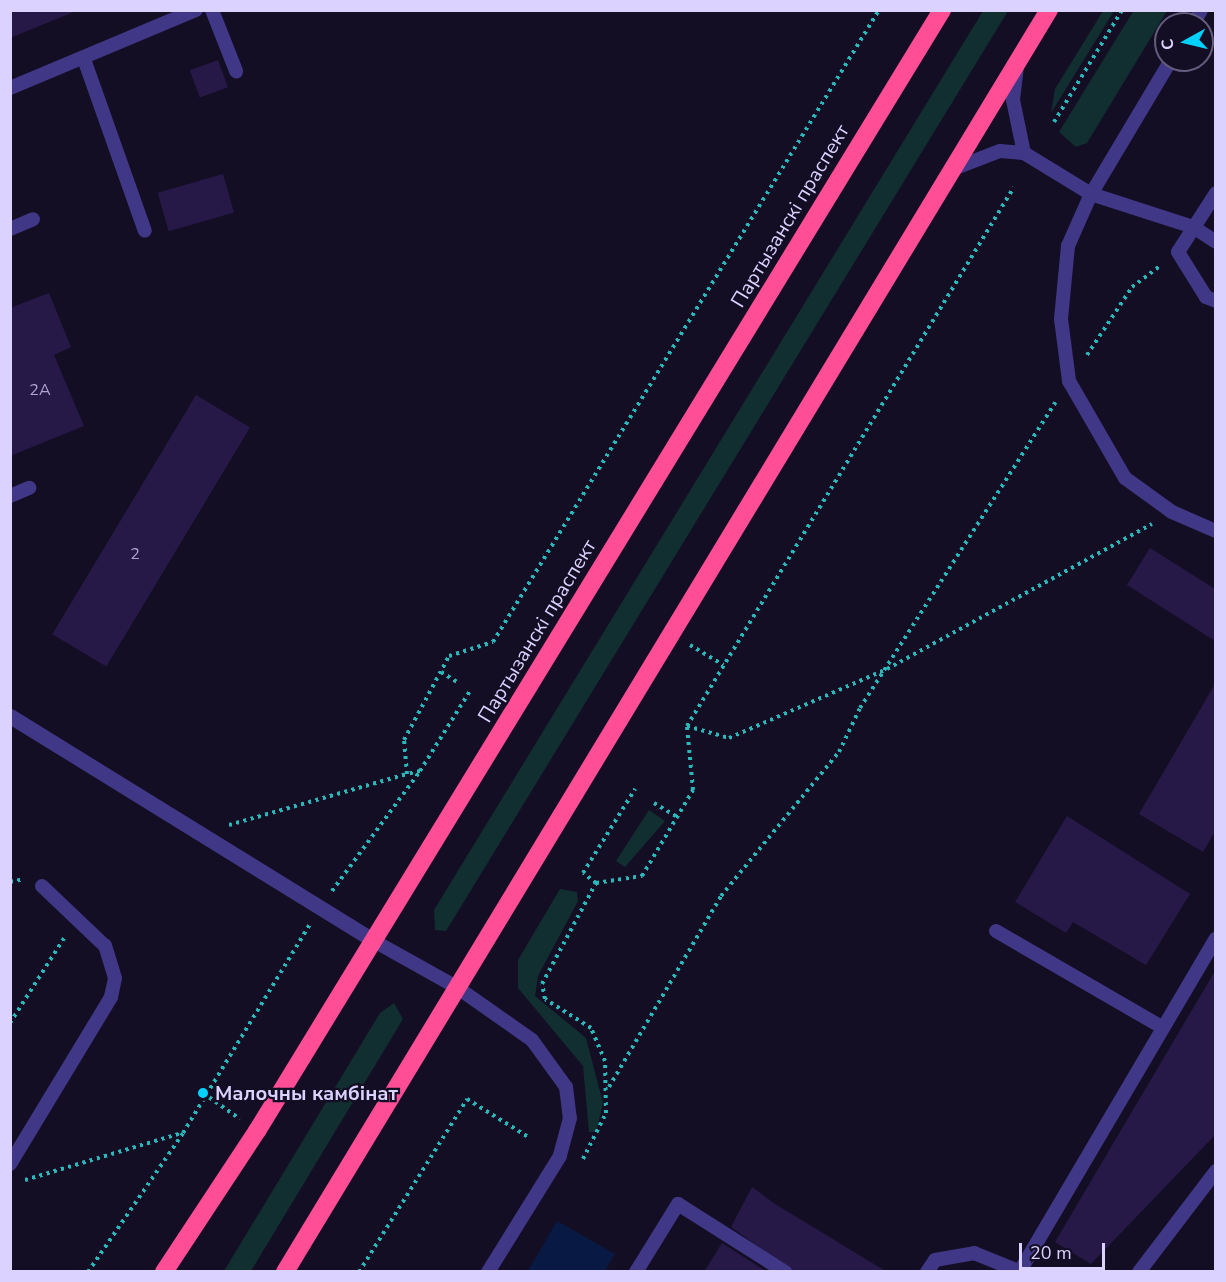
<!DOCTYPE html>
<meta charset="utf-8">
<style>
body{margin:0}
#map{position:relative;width:1226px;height:1282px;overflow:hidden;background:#140e25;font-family:"Nunito Sans",sans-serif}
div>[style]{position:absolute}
.green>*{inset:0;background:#112f30}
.water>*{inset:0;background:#081a44}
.building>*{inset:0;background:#261947;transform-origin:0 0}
.path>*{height:4px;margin-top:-2px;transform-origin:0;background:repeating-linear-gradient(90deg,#2ab9bb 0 3px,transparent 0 7.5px)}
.lane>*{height:14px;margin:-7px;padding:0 7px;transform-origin:7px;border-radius:7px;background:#403786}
.street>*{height:15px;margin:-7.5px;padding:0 7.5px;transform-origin:7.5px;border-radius:7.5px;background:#403786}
.highway>*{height:18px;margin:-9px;padding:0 9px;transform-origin:9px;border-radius:9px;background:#ff4d96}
.dots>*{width:16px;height:16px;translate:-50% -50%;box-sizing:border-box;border:3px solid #140e25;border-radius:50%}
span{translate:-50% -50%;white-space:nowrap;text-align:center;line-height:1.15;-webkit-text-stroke:4.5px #140e25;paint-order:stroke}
.number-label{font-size:16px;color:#aea4d1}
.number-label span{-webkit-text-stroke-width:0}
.street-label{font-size:20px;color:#dbd2ff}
.poi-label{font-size:20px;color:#dbd2ff;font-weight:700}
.left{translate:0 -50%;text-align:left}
.frame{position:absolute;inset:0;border:12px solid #dbd2ff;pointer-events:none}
.north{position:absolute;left:1154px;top:12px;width:60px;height:60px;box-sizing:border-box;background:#140e25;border:2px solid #645c7c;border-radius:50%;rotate:262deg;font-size:16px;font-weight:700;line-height:24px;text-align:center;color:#dbd2ff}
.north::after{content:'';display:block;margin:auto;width:21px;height:27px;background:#00d2fd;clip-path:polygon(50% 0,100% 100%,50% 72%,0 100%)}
.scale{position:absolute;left:1019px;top:1243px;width:86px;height:27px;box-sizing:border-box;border:3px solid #dbd2ff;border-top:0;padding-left:8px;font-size:18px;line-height:21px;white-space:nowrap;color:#dbd2ff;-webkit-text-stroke:4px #140e25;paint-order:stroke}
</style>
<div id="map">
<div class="green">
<div style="clip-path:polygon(1134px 10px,1167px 11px,1087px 143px,1076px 147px,1059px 132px)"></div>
<div style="clip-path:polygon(983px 11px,1008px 11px,446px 931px,435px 930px,434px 910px)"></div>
<div style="clip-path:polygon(1103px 11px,1114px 11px,1051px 113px,1055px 89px)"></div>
<div style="clip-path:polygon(649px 810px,665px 821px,625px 867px,616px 861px)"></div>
<div style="clip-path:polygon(560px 889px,577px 892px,578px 901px,538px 976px,535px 996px,586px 1038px,603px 1103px,596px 1132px,589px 1132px,583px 1066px,518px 988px,518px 960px)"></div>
<div style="clip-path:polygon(394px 1003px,403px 1019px,251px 1271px,224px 1271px,380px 1013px)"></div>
</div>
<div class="water">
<div style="clip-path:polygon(557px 1221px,615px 1254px,605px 1271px,528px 1271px)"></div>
</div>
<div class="building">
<div style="clip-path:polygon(10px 10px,76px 10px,76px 11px,10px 38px)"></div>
<div style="left:218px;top:60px;width:29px;height:30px;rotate:70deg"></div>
<div style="left:223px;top:174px;width:40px;height:68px;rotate:74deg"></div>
<div style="clip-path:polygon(49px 293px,71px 347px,54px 355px,84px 426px,10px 456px,10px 308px)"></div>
<div style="left:196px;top:395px;width:63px;height:279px;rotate:31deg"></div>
<div style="clip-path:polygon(1150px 548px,1215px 589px,1215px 641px,1127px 585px)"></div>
<div style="clip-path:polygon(1215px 684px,1215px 831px,1203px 852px,1139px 814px)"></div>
<div style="clip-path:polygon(1067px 816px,1190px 894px,1146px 965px,1073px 922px,1066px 933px,1015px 902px)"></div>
<div style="clip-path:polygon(1215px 971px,1215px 1135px,1091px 1264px,1055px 1242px)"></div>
<div style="clip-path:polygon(752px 1187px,775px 1204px,887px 1272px,794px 1272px,731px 1227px)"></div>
<div style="clip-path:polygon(722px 1243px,767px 1272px,704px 1272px)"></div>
</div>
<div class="path">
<div style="left:1054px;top:122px;width:131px;rotate:-58.7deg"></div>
<div style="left:1087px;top:355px;width:82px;rotate:-56.5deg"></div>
<div style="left:1132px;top:287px;width:36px;rotate:-37deg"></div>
<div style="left:690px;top:645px;width:39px;rotate:31deg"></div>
<div style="left:441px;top:672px;width:19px;rotate:32deg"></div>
<div style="left:687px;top:726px;width:44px;rotate:15.9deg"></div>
<div style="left:729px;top:738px;width:172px;rotate:-23.6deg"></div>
<div style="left:887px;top:669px;width:302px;rotate:-28.7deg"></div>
<div style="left:420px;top:771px;width:13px;rotate:167deg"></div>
<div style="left:407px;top:774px;width:34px;rotate:-95deg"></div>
<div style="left:404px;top:740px;width:95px;rotate:-61.8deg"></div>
<div style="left:449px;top:656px;width:46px;rotate:-17.7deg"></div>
<div style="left:493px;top:642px;width:741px;rotate:-58.59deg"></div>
<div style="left:654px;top:803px;width:27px;rotate:31deg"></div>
<div style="left:229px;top:825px;width:185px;rotate:-16deg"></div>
<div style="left:10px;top:882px;width:14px;rotate:-12deg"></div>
<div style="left:596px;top:883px;width:16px;rotate:-142deg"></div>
<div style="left:583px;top:873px;width:99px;rotate:-58.2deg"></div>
<div style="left:332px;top:891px;width:149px;rotate:-53.7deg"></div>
<div style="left:420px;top:771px;width:94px;rotate:-58deg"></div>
<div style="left:10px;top:1023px;width:104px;rotate:-57.5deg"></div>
<div style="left:609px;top:1087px;width:221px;rotate:-59.6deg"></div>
<div style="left:721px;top:896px;width:186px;rotate:-50.7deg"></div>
<div style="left:839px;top:752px;width:49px;rotate:-64.5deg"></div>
<div style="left:860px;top:708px;width:363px;rotate:-57.4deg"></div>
<div style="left:203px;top:1093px;width:45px;rotate:35.1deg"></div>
<div style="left:583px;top:1159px;width:51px;rotate:-63.4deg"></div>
<div style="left:606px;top:1113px;width:52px;rotate:-91.1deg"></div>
<div style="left:605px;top:1061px;width:36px;rotate:-113deg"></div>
<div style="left:591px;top:1028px;width:54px;rotate:-147.8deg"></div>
<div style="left:545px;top:999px;width:15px;rotate:-101deg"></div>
<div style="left:542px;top:984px;width:115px;rotate:-61.9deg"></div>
<div style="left:596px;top:883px;width:47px;rotate:-8.7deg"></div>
<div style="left:642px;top:876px;width:100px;rotate:-59.3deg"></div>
<div style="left:693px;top:790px;width:64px;rotate:-95.4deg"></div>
<div style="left:687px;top:726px;width:630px;rotate:-58.76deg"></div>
<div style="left:25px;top:1180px;width:164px;rotate:-16.7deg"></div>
<div style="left:88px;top:1272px;width:168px;rotate:-55.6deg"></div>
<div style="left:183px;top:1133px;width:245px;rotate:-58.7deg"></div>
<div style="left:359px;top:1272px;width:204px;rotate:-58deg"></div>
<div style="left:467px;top:1099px;width:74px;rotate:31.8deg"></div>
</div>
<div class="lane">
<div style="left:212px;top:10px;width:66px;rotate:68.5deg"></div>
<div style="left:1193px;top:24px;width:16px;rotate:-60deg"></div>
<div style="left:84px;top:59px;width:182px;rotate:70.5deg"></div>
<div style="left:1171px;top:60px;width:156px;rotate:120.8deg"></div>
<div style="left:1091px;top:194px;width:57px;rotate:113.9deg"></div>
<div style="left:1068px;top:246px;width:73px;rotate:95.5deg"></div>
<div style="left:1061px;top:319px;width:63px;rotate:82.6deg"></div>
<div style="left:1069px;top:381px;width:112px;rotate:60deg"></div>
<div style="left:1125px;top:478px;width:58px;rotate:35.9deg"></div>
<div style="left:1172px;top:512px;width:48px;rotate:23.4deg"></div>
<div style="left:1017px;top:67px;width:33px;rotate:97deg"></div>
<div style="left:1013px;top:100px;width:54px;rotate:78.3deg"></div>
<div style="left:10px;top:88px;width:202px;rotate:-22.8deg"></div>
<div style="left:953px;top:169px;width:50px;rotate:-21deg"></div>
<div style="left:1000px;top:151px;width:24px;rotate:5deg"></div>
<div style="left:1024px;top:153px;width:79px;rotate:31.5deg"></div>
<div style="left:1091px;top:194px;width:107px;rotate:17.9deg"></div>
<div style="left:1193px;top:227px;width:27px;rotate:33deg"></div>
<div style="left:1216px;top:193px;width:70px;rotate:122.8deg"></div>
<div style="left:1178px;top:252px;width:53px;rotate:58.1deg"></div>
<div style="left:1206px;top:297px;width:11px;rotate:22deg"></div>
<div style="left:10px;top:229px;width:25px;rotate:-23deg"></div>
<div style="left:10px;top:496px;width:21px;rotate:-23deg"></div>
<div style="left:996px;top:931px;width:193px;rotate:30.1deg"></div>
<div style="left:374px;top:941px;width:96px;rotate:29.2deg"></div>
<div style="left:458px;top:988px;width:90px;rotate:35.1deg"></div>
<div style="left:532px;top:1040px;width:58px;rotate:54.1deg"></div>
<div style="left:566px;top:1087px;width:31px;rotate:83deg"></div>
<div style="left:570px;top:1118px;width:39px;rotate:105deg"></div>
<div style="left:560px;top:1156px;width:137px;rotate:121.8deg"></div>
<div style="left:10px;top:1164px;width:195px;rotate:-58.8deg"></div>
<div style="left:111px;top:997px;width:19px;rotate:-78deg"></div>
<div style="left:115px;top:978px;width:34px;rotate:-107deg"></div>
<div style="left:105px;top:946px;width:87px;rotate:-136.4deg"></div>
<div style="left:1020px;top:1271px;width:386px;rotate:-59.5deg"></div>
<div style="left:636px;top:1272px;width:80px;rotate:-58.3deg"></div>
<div style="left:678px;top:1204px;width:127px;rotate:32.4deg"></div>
<div style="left:927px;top:1272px;width:14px;rotate:-56deg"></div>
<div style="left:935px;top:1260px;width:40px;rotate:-10deg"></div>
<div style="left:974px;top:1253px;width:51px;rotate:22deg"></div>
<div style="left:1139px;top:1272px;width:127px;rotate:-52.7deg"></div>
</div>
<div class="street">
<div style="left:10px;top:716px;width:428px;rotate:31.7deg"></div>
</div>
<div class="highway">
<div style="left:164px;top:1272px;width:169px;rotate:-56.6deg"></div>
<div style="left:257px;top:1131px;width:1314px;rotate:-58.57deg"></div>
<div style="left:285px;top:1272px;width:1475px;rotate:-58.81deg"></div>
</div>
<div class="dots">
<div style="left:203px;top:1093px;background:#00d2fd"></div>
</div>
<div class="number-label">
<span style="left:40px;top:390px">2А</span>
<span style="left:135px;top:554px">2</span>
</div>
<div class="street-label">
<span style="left:790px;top:216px;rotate:-59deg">Партызанскі праспект</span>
<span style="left:537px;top:631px;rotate:-59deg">Партызанскі праспект</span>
</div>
<div class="poi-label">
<span class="left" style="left:215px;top:1093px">Малочны камбінат</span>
</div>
<div class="frame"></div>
<div class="north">С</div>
<div class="scale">20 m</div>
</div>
